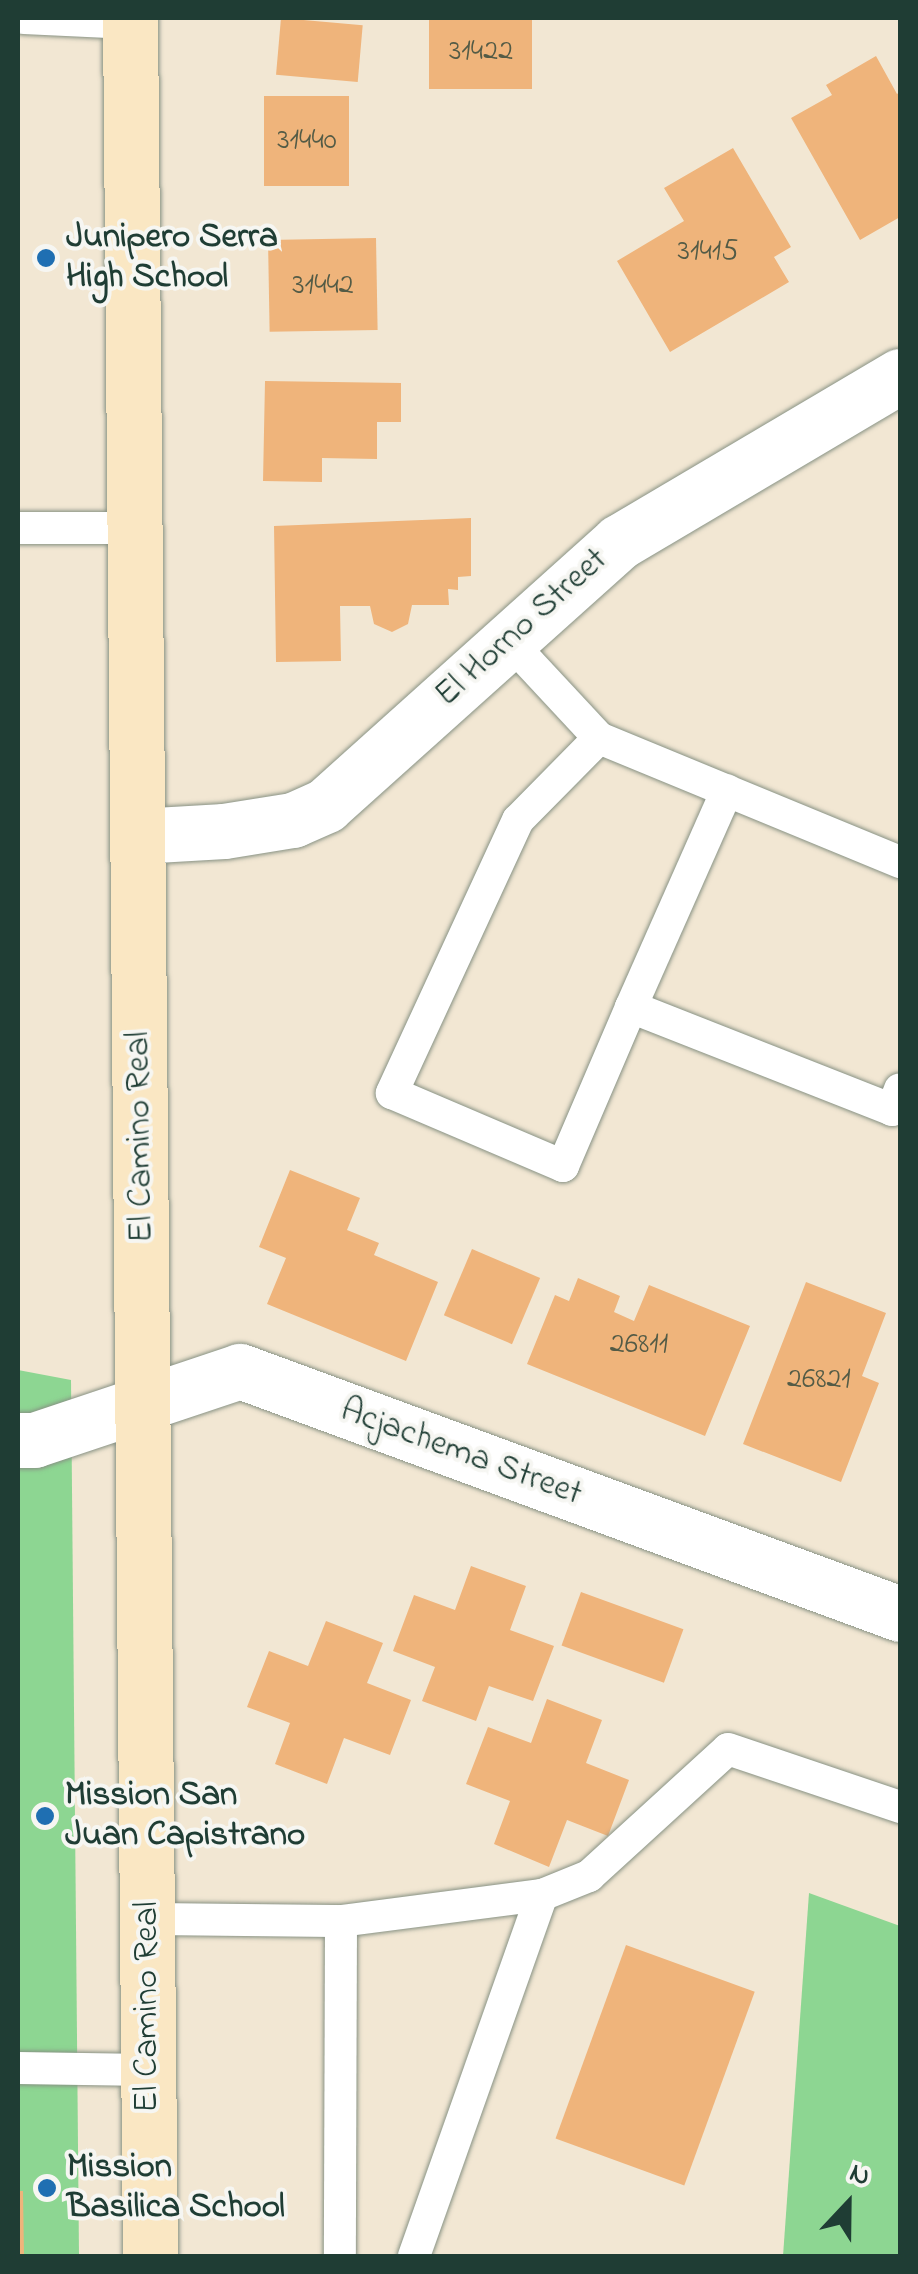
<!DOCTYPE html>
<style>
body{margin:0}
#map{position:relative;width:918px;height:2274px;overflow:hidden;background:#f2e7d3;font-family:"Indie Flower",sans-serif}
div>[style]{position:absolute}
.green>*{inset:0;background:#8dd692}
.building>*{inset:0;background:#efb47b;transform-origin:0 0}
.roads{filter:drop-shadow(0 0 2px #889284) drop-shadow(0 0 2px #889284)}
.lane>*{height:32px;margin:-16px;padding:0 16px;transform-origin:16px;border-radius:16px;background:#fff}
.street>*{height:55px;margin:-27.5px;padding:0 27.5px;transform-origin:27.5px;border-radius:27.5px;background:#fff}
.secondary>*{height:55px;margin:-27.5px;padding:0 27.5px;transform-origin:27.5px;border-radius:27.5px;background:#fae7c3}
.dots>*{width:28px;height:28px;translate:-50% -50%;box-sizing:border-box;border:5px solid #f6f6f2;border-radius:50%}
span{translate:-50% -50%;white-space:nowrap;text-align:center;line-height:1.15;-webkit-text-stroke:8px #f6f6f2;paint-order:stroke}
.number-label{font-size:30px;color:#535b46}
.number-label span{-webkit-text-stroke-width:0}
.poi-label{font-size:35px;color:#1f3d34;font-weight:700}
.left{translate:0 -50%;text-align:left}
.street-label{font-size:35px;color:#1f3d34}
.frame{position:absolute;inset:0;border:20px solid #1f3d34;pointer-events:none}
.north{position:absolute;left:798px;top:2154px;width:100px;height:100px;-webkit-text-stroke:8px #f6f6f2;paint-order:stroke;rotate:22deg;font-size:28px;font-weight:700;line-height:40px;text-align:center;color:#1f3d34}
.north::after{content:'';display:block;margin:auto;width:35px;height:45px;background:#1f3d34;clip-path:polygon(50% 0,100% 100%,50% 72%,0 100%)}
</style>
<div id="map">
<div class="green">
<div style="clip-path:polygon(18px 1370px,71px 1380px,79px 2256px,18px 2256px)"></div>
<div style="clip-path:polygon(809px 1893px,900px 1926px,900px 2256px,783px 2256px)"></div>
</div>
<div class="building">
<div style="left:281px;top:18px;width:82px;height:57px;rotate:5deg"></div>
<div style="left:429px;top:18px;width:103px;height:71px"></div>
<div style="clip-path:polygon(876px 56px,897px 94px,900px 92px,900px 217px,860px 240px,791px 118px,832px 95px,826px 85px)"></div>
<div style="left:264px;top:96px;width:85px;height:90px"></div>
<div style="clip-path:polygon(733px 148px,791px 247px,774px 257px,789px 282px,670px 352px,617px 261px,684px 221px,664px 188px)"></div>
<div style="left:376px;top:238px;width:92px;height:108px;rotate:89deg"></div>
<div style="clip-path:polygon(265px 381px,401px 383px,401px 422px,377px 422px,377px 459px,322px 458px,322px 482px,263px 481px)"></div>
<div style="clip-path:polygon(471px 518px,471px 576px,458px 577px,458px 590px,448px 589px,449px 605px,412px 605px,408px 624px,392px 632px,374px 624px,370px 606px,340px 606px,341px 661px,276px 662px,274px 526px)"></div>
<div style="clip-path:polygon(290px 1170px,360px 1198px,347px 1230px,379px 1243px,374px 1255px,438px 1282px,406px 1361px,267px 1304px,286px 1258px,259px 1247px)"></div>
<div style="left:472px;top:1249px;width:74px;height:72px;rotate:23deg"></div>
<div style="clip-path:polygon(578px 1278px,620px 1296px,614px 1312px,634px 1321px,649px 1285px,750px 1326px,705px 1436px,527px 1364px,555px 1295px,569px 1301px)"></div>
<div style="clip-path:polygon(806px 1282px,886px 1313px,862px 1376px,879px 1383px,841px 1482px,743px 1444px)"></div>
<div style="clip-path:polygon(471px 1566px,526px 1586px,510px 1630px,554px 1646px,533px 1701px,489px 1686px,476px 1721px,422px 1701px,435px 1667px,393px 1651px,414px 1595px,455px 1610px)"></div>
<div style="left:581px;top:1592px;width:109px;height:57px;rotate:20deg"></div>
<div style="clip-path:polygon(326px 1621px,383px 1643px,367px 1683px,411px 1700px,390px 1755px,344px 1738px,327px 1784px,275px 1764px,290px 1723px,247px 1707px,269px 1651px,308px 1666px)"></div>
<div style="clip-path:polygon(547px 1699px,602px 1720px,586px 1763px,629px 1780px,608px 1836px,567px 1820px,549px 1867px,494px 1844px,510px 1801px,466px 1784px,488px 1727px,531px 1743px)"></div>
<div style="left:626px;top:1945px;width:137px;height:206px;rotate:20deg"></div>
<div style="clip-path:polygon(18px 2191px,23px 2191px,24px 2256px,18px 2256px)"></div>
</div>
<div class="roads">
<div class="lane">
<div style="left:24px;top:18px;width:106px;rotate:2.7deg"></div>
<div style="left:18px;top:528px;width:117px"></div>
<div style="left:509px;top:641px;width:132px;rotate:47.1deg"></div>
<div style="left:599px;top:738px;width:326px;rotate:22.4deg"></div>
<div style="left:599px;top:738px;width:115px;rotate:134.6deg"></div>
<div style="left:518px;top:820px;width:301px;rotate:114.8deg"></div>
<div style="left:392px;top:1093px;width:186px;rotate:23.1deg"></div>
<div style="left:563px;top:1166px;width:173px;rotate:-66.8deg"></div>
<div style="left:631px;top:1007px;width:281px;rotate:21.5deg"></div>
<div style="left:892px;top:1110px;width:22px;rotate:-69deg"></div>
<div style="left:631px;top:1007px;width:237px;rotate:-66.1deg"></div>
<div style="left:147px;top:1919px;width:194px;rotate:0.6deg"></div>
<div style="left:341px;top:1921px;width:335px;rotate:90.2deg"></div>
<div style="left:341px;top:1921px;width:203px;rotate:-7.4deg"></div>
<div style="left:542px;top:1895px;width:51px;rotate:-22deg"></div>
<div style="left:589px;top:1876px;width:188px;rotate:-42.4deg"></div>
<div style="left:728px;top:1749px;width:182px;rotate:18.6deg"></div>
<div style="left:18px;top:2068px;width:130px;rotate:0.9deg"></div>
<div style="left:414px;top:2256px;width:383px;rotate:-70.5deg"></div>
</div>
<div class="street">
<div style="left:138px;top:836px;width:86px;rotate:-3.3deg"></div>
<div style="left:224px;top:831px;width:70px;rotate:-9.1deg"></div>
<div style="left:293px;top:820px;width:36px;rotate:-24deg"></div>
<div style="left:326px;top:805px;width:394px;rotate:-41.9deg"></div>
<div style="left:619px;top:542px;width:326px;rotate:-30.6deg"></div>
<div style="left:18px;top:1440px;width:16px"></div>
<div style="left:34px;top:1440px;width:217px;rotate:-18.5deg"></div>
<div style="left:240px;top:1371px;width:703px;rotate:20.21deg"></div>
</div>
<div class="secondary">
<div style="left:130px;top:18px;width:2238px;rotate:89.49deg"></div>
</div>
</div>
<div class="dots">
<div style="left:46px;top:258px;background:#1f6fb2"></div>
<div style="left:45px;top:1816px;background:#1f6fb2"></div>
<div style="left:47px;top:2188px;background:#1f6fb2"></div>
</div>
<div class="number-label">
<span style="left:481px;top:52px">31422</span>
<span style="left:307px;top:141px">31440</span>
<span style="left:708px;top:252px">31415</span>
<span style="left:323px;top:286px">31442</span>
<span style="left:639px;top:1345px">26811</span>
<span style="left:819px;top:1380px">26821</span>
</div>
<div class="poi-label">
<span class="left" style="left:66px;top:258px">Junipero Serra<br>High School</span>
<span class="left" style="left:65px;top:1816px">Mission San<br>Juan Capistrano</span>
<span class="left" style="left:67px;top:2188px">Mission<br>Basilica School</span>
</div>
<div class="street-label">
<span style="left:522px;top:628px;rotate:-42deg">El Horno Street</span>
<span style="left:141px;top:1137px;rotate:-91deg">El Camino Real</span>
<span style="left:461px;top:1453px;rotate:20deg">Acjachema Street</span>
<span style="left:148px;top:2007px;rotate:-90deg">El Camino Real</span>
</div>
<div class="frame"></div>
<div class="north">N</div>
</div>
